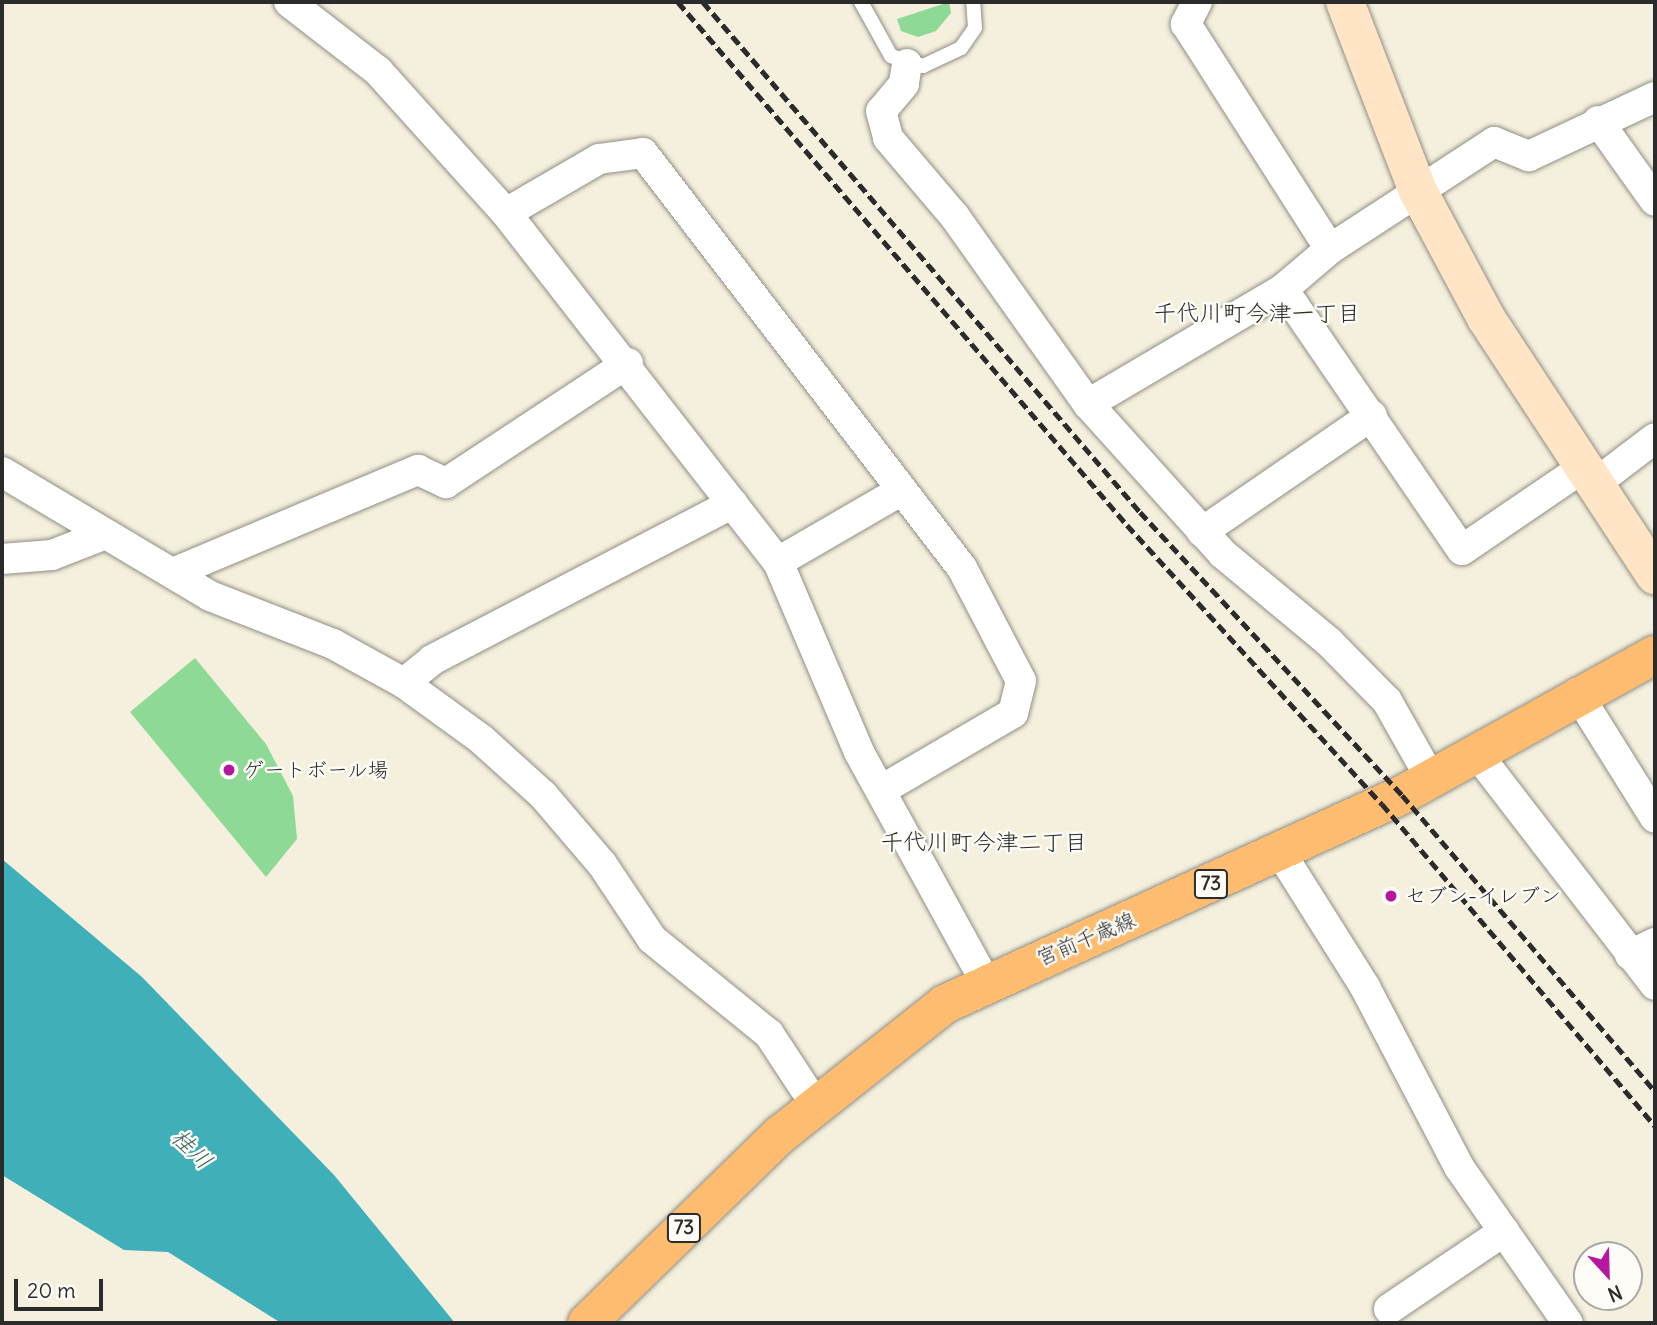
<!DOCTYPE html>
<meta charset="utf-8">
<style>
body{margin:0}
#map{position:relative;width:1657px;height:1325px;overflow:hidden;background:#f4f0dd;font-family:Delius,"Klee One",sans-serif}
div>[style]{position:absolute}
.green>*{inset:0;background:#8ed995}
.water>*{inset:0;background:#3fafb9}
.roads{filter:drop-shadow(0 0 2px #908e84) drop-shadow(0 0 2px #908e84)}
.lane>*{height:14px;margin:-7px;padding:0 7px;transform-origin:7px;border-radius:7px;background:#fff}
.street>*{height:30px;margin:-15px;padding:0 15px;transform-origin:15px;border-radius:15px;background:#fff}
.secondary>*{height:38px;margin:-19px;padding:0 19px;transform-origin:19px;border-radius:19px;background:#ffe4c6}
.primary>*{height:38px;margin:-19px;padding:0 19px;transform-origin:19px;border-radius:19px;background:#febc70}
.rail>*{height:5px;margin-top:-2.5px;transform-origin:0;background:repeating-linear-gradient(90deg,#2b2b2b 0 10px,transparent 0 15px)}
.dots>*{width:19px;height:19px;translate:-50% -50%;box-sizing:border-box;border:4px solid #fdfcf7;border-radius:50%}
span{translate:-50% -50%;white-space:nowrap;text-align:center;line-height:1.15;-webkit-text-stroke:5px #fdfcf7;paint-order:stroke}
.shield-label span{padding:2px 5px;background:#fdfcf7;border:2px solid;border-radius:5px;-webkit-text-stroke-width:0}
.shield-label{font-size:19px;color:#2b2b2b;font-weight:700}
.poi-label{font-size:21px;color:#2b2b2b}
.left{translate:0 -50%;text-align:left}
.street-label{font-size:21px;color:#2b2b2b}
.neighbourhood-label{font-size:23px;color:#2b2b2b}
.water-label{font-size:23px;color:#336064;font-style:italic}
.frame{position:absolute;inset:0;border:4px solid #2b2b2b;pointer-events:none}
.north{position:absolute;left:1573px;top:1241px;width:70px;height:70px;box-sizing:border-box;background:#fdfcf7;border:2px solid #a9a8a5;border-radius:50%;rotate:158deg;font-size:19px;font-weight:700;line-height:28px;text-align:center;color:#2b2b2b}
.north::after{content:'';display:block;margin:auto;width:24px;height:32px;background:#b5179e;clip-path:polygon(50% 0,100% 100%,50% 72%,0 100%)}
.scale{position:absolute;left:14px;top:1279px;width:89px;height:32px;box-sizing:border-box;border:4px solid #2b2b2b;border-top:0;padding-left:9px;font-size:21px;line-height:24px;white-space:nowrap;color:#2b2b2b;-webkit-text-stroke:5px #fdfcf7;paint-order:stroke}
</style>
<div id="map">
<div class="green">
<div style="clip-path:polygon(949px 2px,951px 13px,936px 31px,918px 37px,901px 31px,897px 19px)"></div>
<div style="clip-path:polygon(195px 658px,266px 744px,293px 796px,297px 839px,266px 877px,130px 712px)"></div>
</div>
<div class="water">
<div style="clip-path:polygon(2px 859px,142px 977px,334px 1175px,455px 1323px,281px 1323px,168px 1252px,124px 1250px,2px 1175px)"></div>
</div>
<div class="roads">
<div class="lane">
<div style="left:861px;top:2px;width:62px;rotate:60.9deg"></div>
<div style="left:891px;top:56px;width:34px;rotate:17deg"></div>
<div style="left:923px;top:66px;width:42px;rotate:-25.3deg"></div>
<div style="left:961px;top:48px;width:24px;rotate:-55deg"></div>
<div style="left:975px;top:28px;width:26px;rotate:-94deg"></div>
</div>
<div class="street">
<div style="left:289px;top:2px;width:113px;rotate:37.8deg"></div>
<div style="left:378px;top:71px;width:191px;rotate:48deg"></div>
<div style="left:506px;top:213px;width:442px;rotate:52.1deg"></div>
<div style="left:778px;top:562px;width:207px;rotate:66.9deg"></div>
<div style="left:859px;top:752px;width:264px;rotate:61.2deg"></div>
<div style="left:1197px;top:2px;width:25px;rotate:117deg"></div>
<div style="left:1186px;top:24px;width:267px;rotate:57.4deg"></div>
<div style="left:907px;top:64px;width:20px;rotate:99deg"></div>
<div style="left:904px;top:84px;width:35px;rotate:130deg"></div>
<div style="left:881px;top:111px;width:28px;rotate:75deg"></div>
<div style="left:888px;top:138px;width:104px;rotate:49.7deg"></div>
<div style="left:955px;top:217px;width:229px;rotate:54.6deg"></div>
<div style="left:1088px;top:404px;width:202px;rotate:48deg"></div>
<div style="left:1223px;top:554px;width:138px;rotate:39.7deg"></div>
<div style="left:1329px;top:642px;width:83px;rotate:45.5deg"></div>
<div style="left:1387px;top:701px;width:90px;rotate:60.6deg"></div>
<div style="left:1598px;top:121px;width:98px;rotate:54.5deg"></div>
<div style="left:506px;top:213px;width:108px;rotate:-30.1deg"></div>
<div style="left:599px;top:159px;width:44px;rotate:-7.8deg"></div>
<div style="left:643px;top:153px;width:523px;rotate:52.45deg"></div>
<div style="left:962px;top:568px;width:127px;rotate:62.4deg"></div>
<div style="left:1021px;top:681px;width:33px;rotate:104deg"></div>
<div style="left:1013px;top:713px;width:153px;rotate:149.7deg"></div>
<div style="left:1283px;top:289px;width:316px;rotate:55.6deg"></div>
<div style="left:1462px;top:550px;width:149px;rotate:-34.3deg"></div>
<div style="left:1088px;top:404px;width:226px;rotate:-30.5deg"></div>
<div style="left:1283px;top:289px;width:62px;rotate:-40.4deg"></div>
<div style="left:1330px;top:249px;width:196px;rotate:-33.1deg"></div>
<div style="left:1494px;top:142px;width:38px;rotate:22deg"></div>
<div style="left:1529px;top:156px;width:139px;rotate:-25.1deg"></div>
<div style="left:2px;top:472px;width:242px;rotate:30.8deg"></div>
<div style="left:210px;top:596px;width:132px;rotate:21.3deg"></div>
<div style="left:333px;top:644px;width:81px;rotate:28.8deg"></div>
<div style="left:404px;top:683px;width:95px;rotate:36deg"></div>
<div style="left:481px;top:739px;width:84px;rotate:42.1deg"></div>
<div style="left:543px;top:795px;width:91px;rotate:49.5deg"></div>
<div style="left:602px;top:864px;width:90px;rotate:56.3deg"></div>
<div style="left:652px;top:939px;width:151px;rotate:39.1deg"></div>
<div style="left:769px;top:1034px;width:84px;rotate:56.7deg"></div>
<div style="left:1596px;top:483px;width:74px;rotate:-37.3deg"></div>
<div style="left:1202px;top:532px;width:206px;rotate:-34.5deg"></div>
<div style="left:2px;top:559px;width:50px;rotate:-4.6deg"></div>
<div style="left:52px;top:555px;width:55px;rotate:-21.4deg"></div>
<div style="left:778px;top:562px;width:143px;rotate:-30.1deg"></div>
<div style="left:175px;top:572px;width:264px;rotate:-22.8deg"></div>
<div style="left:418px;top:470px;width:31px;rotate:25deg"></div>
<div style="left:446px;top:483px;width:218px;rotate:-33.4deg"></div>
<div style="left:404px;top:683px;width:36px;rotate:-39deg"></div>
<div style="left:432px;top:660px;width:339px;rotate:-27.5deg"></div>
<div style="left:1577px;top:693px;width:147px;rotate:58deg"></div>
<div style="left:1478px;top:755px;width:290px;rotate:52.4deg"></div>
<div style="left:1280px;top:852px;width:160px;rotate:57.8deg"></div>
<div style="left:1365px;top:987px;width:203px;rotate:62.4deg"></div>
<div style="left:1459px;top:1167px;width:190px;rotate:55.1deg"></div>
<div style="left:1630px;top:955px;width:28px;rotate:-26deg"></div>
<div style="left:1389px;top:1309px;width:139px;rotate:-34.1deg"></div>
</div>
<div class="secondary">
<div style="left:1345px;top:2px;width:203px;rotate:68.9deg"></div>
<div style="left:1418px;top:191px;width:144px;rotate:61.8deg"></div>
<div style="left:1486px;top:318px;width:308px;rotate:56.7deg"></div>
</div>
<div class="primary">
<div style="left:587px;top:1323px;width:271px;rotate:-44.3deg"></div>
<div style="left:781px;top:1134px;width:209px;rotate:-38.4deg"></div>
<div style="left:945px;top:1004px;width:503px;rotate:-24.58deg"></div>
<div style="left:1402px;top:795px;width:289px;rotate:-29deg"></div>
</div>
</div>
<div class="rail">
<div style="left:678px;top:2px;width:689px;rotate:49.35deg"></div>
<div style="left:1127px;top:525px;width:378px;rotate:47.6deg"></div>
<div style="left:1382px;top:804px;width:422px;rotate:49.7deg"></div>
<div style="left:703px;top:2px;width:672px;rotate:49.41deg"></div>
<div style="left:1140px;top:512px;width:386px;rotate:47.2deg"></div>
<div style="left:1402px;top:795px;width:389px;rotate:49.5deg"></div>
</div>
<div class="dots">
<div style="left:229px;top:770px;background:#b5179e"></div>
<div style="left:1391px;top:896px;background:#b5179e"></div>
</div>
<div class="shield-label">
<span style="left:1211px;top:884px">73</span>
<span style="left:684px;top:1228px">73</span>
</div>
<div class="poi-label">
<span class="left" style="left:243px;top:770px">ゲートボール場</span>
<span class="left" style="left:1405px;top:896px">セブン-イレブン</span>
</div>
<div class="street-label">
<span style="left:1086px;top:939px;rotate:-23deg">宮前千歳線</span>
</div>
<div class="neighbourhood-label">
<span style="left:1257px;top:313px">千代川町今津一丁目</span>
<span style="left:984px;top:842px">千代川町今津二丁目</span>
</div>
<div class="water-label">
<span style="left:192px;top:1149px;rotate:44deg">桂川</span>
</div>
<div class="frame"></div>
<div class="north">N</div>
<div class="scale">20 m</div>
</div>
